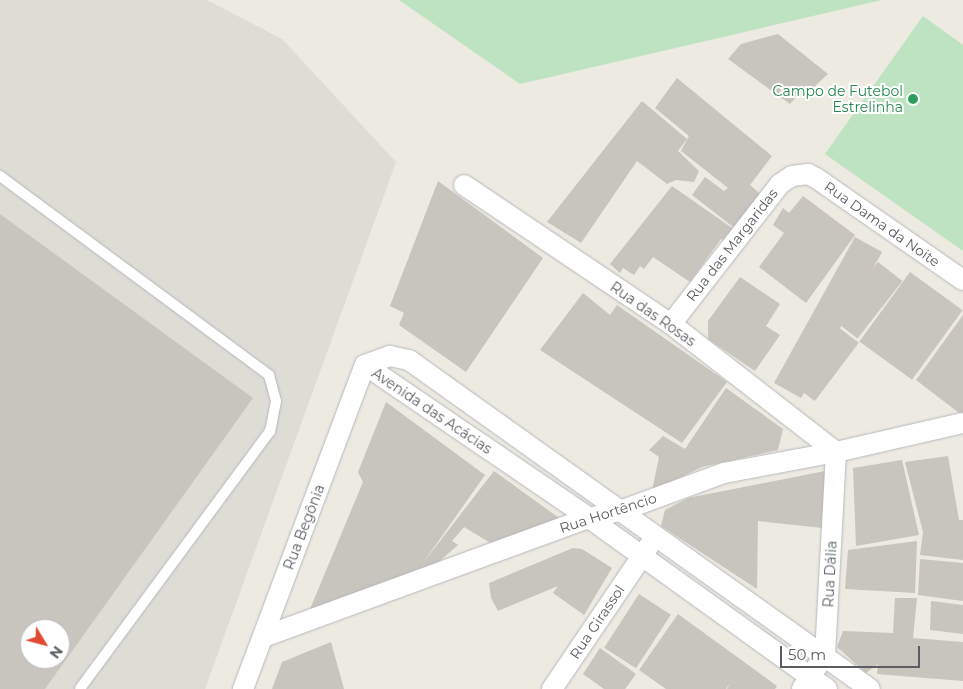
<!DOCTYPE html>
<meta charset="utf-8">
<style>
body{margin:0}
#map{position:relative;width:963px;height:689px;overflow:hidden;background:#eceae1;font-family:Montserrat,sans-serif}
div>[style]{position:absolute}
.industrial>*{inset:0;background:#dddcd5}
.green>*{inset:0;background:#bee3c0}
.building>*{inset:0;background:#c8c4be;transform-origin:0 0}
.roads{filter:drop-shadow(0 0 1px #b7b8bd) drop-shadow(0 0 1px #b7b8bd)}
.service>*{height:10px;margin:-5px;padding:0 5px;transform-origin:5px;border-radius:5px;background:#fff}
.minor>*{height:20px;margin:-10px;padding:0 10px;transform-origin:10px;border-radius:10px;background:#fff}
.dots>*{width:14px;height:14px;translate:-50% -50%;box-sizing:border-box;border:2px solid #fff;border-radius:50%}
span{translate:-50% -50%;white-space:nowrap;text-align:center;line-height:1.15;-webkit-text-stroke:4px #fff;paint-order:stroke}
.leisure-label{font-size:14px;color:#27864d}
.right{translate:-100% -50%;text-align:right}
.street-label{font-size:14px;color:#5a5d61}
.north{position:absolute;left:20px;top:619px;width:50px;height:50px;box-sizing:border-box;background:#fff;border:1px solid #bdbec0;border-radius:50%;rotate:127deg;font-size:14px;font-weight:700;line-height:20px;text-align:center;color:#5a5d61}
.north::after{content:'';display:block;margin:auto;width:18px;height:22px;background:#e24931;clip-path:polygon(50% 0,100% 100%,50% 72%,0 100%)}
.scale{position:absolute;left:780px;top:646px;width:140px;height:22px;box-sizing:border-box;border:2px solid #5a5d61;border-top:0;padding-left:6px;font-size:15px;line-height:18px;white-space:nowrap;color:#5a5d61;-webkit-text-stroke:4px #fff;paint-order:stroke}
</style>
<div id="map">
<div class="industrial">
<div style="clip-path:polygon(evenodd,0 0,207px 0,282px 39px,396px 162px,205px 689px,0 689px,0 0,30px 629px,60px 629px,60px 659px,30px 659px,30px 629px)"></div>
</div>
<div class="green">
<div style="clip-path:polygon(399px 0,882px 0,520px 84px)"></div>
<div style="clip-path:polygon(923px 16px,963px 45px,963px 251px,825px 154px)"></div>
</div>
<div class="building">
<div style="clip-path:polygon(778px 34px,828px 74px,802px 98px,799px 94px,790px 104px,728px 59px,741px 44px)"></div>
<div style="clip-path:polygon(677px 78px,772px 156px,750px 185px,764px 197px,737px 230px,692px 195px,705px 177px,724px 191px,728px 188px,681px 151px,690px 134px,689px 136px,655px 108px)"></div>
<div style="clip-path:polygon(642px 101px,687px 139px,678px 151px,699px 171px,694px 182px,676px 180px,667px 184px,637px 161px,581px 243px,547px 222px)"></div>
<div style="clip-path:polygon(438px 181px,543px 258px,466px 372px,399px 325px,404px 313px,390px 306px)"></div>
<div style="clip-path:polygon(672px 186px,735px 230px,727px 242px,721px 239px,690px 282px,653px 257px,644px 269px,640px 266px,634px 275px,623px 268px,620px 273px,610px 264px)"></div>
<div style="clip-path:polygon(803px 196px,855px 235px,806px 303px,759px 267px,784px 233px,773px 225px,783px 208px,789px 213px)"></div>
<div style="clip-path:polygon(evenodd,0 214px,253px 398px,45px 689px,0 689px,0 214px,30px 629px,60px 629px,60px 659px,30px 659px,30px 629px)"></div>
<div style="left:855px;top:237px;width:31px;height:167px;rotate:29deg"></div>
<div style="left:878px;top:262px;width:31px;height:73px;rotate:38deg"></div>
<div style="left:910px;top:272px;width:65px;height:86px;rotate:36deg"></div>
<div style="clip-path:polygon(740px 277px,780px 304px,766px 326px,780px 335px,755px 371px,708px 339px,708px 321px)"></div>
<div style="clip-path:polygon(583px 293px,610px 315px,617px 305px,727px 382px,682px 443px,540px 350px)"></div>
<div style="clip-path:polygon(963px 315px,963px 416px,916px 380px)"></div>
<div style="left:834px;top:324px;width:31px;height:73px;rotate:37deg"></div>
<div style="clip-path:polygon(726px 388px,783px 429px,778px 450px,702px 467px,652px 491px,659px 457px,649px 450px,663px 436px,685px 449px)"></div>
<div style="clip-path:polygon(386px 402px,485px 475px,423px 563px,494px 471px,559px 518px,497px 547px,464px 527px,452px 541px,458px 545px,425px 574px,305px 621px,363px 482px,358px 472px)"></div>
<div style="clip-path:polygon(948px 456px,959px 520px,963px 520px,963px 560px,920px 555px,923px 532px,905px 462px)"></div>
<div style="clip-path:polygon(902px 460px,919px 535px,856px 546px,853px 468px)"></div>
<div style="clip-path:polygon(825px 471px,822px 528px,758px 521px,757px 589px,661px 526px,665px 510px,688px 498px)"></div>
<div style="clip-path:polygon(917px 541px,915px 593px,845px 589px,848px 550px)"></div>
<div style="clip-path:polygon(573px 548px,582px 549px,612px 568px,584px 615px,553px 593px,558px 586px,498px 611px,491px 598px,489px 583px)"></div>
<div style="clip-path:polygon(920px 559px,963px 563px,963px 601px,918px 595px)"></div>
<div style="left:639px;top:594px;width:38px;height:64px;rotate:33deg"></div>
<div style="clip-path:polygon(895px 598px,917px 598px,913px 638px,963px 642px,963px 681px,877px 674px,878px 664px,866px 673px,837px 647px,843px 631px,893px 633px)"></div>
<div style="clip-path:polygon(931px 601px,963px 605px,963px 634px,930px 630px)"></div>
<div style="clip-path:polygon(678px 614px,777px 686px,775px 689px,727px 689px,731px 682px,726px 689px,666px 689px,639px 670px)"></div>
<div style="clip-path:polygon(331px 642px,344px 689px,272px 689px,282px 662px)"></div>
<div style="clip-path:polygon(600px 648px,636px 674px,625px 689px,604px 689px,583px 674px)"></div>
</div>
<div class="roads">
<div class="service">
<div style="left:0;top:176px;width:335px;rotate:36.5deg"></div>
<div style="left:269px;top:375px;width:27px;rotate:75deg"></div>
<div style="left:276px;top:401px;width:31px;rotate:101deg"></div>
<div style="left:270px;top:431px;width:320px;rotate:126.4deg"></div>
</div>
<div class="minor">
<div style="left:464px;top:185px;width:249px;rotate:33.9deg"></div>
<div style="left:671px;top:324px;width:209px;rotate:37.8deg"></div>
<div style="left:836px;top:452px;width:203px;rotate:93.1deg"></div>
<div style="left:825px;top:655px;width:41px;rotate:124.1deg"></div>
<div style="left:671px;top:324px;width:177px;rotate:-52.1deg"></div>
<div style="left:780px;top:184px;width:14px;rotate:-34deg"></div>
<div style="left:792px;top:176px;width:16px;rotate:-7deg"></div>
<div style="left:808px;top:174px;width:9px;rotate:27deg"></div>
<div style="left:816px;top:178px;width:179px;rotate:34.8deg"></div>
<div style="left:365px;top:365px;width:27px;rotate:-20deg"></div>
<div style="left:390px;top:356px;width:19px;rotate:12deg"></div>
<div style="left:409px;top:360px;width:566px;rotate:35.51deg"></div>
<div style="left:365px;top:365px;width:271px;rotate:34.3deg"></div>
<div style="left:589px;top:518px;width:293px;rotate:35.7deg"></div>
<div style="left:263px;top:637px;width:347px;rotate:-20.1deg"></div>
<div style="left:589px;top:518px;width:32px;rotate:-13deg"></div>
<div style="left:620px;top:511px;width:111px;rotate:-20.1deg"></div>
<div style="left:724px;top:473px;width:114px;rotate:-10.6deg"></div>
<div style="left:836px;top:452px;width:130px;rotate:-12.9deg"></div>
<div style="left:243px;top:689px;width:346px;rotate:-69.4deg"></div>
<div style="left:552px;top:689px;width:173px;rotate:-55.9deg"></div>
</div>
</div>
<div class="dots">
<div style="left:913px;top:99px;background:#2e9e5b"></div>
</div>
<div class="leisure-label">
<span class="right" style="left:903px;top:99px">Campo de Futebol<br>Estrelinha</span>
</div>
<div class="street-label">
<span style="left:882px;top:224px;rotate:35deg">Rua Dama da Noite</span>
<span style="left:732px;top:245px;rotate:-52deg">Rua das Margaridas</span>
<span style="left:653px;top:314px;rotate:35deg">Rua das Rosas</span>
<span style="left:432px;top:411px;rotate:34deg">Avenida das Acácias</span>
<span style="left:608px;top:513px;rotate:-18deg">Rua Hortêncio</span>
<span style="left:304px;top:527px;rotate:-69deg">Rua Begônia</span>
<span style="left:830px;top:574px;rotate:-87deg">Rua Dália</span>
<span style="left:597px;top:622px;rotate:-56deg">Rua Girassol</span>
</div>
<div class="north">N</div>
<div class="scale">50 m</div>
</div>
